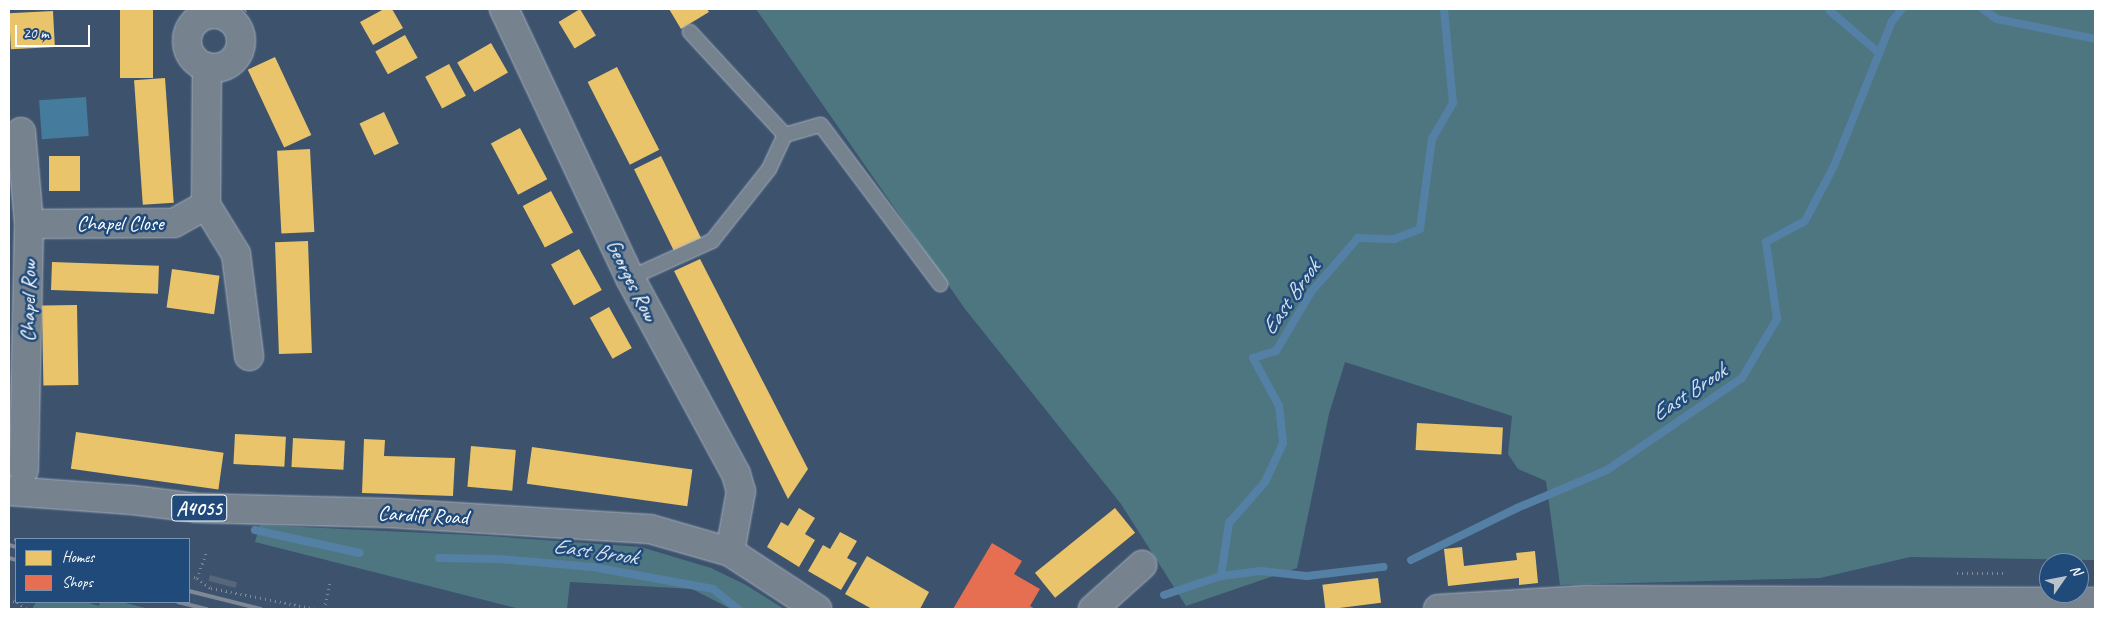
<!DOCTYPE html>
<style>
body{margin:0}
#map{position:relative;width:2104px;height:618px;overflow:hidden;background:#3c526d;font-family:Caveat,sans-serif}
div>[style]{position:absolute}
.green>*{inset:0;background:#4d7681}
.homes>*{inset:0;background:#e9c46a;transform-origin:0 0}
.shops>*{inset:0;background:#e76f51}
.public>*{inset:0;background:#457b9d;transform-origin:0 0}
.stream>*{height:8px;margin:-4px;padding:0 4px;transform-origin:4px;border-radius:4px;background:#5580a5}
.building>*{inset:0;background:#56677b;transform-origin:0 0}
.path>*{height:3px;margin-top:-1.5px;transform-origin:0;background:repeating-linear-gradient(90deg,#7f8996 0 1px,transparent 0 5px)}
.roads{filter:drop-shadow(0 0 1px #a7b1bd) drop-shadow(0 0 1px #a7b1bd)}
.lane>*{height:14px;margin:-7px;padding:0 7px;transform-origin:7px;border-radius:7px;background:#77828f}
.street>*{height:28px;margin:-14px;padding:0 14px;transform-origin:14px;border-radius:14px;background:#77828f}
.street>.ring{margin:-14px;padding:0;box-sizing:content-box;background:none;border:28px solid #77828f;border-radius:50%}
.primary>*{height:28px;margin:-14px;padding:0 14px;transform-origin:14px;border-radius:14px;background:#77828f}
.rail>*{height:4px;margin:-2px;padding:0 2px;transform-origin:2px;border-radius:2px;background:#7f8996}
span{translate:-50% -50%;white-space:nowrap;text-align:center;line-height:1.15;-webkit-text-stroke:5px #1f4a7a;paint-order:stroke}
.shield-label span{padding:1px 4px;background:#1f4a7a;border:1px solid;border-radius:4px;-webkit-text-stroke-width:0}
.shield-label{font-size:20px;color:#fff;font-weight:700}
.street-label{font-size:21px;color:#fff}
.water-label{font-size:22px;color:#d5e0ea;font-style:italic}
.frame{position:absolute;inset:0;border:10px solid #fff;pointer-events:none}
.legend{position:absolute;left:15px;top:538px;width:175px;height:65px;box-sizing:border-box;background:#1f4a7a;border:1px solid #7992af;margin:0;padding:6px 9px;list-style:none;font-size:15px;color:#fff}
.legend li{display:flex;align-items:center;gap:10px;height:25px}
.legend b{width:25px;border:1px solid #7992af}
.north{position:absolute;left:2039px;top:553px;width:50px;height:50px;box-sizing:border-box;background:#1f4a7a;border:1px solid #7992af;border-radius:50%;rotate:57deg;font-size:14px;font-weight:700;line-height:20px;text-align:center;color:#fff}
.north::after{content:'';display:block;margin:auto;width:18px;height:22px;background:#bbc2cc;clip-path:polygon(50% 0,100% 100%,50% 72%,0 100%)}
.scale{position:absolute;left:15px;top:25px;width:75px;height:22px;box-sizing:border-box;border:2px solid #fff;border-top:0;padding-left:6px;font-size:15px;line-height:18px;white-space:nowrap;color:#fff;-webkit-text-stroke:4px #1f4a7a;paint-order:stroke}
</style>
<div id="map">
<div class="green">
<div style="clip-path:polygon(756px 9px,2095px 9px,2095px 560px,1910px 557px,1820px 578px,1560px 585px,1546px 481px,1518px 469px,1508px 454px,1512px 416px,1345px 362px,1329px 414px,1297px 568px,1186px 606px,1121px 504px,965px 309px)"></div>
<div style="clip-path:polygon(260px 525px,489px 536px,641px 547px,711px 568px,746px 585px,784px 609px,731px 609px,692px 589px,570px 582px,567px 609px,520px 609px,255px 542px)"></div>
<div style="clip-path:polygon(36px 602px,86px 602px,99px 606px,100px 602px,121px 602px,150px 609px,32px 609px)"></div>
</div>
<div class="homes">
<div style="left:120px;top:9px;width:33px;height:69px"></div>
<div style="clip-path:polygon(384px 9px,392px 9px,403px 28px,373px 45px,360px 22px)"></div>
<div style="left:580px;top:9px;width:31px;height:25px;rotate:59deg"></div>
<div style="clip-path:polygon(669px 9px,707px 9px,709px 12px,681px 29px)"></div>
<div style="left:53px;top:11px;width:36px;height:44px;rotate:87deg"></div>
<div style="left:405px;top:35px;width:26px;height:34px;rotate:61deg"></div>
<div style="left:491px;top:43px;width:34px;height:39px;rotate:60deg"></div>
<div style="left:275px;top:57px;width:86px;height:30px;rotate:65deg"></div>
<div style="left:449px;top:64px;width:36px;height:27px;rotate:62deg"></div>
<div style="left:617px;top:67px;width:93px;height:33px;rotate:63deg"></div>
<div style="left:165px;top:78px;width:125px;height:31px;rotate:86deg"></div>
<div style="left:384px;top:112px;width:35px;height:27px;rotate:65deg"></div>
<div style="left:520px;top:128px;width:58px;height:33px;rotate:62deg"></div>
<div style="left:310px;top:149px;width:83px;height:33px;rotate:87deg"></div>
<div style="left:80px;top:156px;width:35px;height:31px;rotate:90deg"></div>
<div style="left:661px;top:156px;width:93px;height:30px;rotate:64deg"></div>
<div style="left:551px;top:191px;width:47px;height:32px;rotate:62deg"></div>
<div style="left:308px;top:241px;width:112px;height:33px;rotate:88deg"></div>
<div style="left:579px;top:249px;width:47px;height:32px;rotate:61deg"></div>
<div style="clip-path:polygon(700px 259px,808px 469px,788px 499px,674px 271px)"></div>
<div style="left:52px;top:262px;width:107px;height:28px;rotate:2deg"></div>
<div style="left:172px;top:269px;width:48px;height:39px;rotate:8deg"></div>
<div style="left:77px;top:305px;width:80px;height:35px;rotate:89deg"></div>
<div style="left:609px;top:307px;width:47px;height:22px;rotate:61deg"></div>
<div style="left:1417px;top:423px;width:86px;height:27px;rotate:3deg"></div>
<div style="left:76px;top:432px;width:149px;height:37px;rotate:8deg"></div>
<div style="left:235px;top:434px;width:51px;height:30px;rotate:3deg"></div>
<div style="left:293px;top:438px;width:52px;height:29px;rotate:3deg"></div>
<div style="clip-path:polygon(364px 439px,385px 440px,384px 456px,455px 458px,453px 496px,362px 493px)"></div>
<div style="left:471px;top:446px;width:45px;height:41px;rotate:5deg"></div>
<div style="left:532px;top:447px;width:162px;height:37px;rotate:8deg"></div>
<div style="clip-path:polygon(799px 508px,815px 518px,805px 534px,815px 540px,799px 567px,767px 547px,781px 522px,788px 526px)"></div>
<div style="left:1115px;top:508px;width:32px;height:103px;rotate:51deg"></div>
<div style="clip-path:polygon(840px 532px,857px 541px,847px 558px,857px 563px,841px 590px,808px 571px,823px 545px,830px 549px)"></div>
<div style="clip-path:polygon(1462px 547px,1464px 566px,1517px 560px,1516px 553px,1535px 551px,1538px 583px,1519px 585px,1519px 578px,1448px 586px,1444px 549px)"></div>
<div style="clip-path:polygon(867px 556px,929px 592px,920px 609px,872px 609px,845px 594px)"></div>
<div style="left:1378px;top:578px;width:25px;height:56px;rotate:83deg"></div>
</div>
<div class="shops">
<div style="clip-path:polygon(992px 543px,1022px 561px,1014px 574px,1040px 589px,1030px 606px,1035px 609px,953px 609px)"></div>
</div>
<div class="public">
<div style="left:86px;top:97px;width:39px;height:47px;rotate:86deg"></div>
</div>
<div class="stream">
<div style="left:1983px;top:9px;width:17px;rotate:36deg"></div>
<div style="left:1997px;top:19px;width:100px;rotate:11.5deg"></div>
<div style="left:1830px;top:11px;width:65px;rotate:40.6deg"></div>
<div style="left:255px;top:530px;width:107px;rotate:12.4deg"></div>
<div style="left:439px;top:558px;width:60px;rotate:1deg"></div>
<div style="left:499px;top:559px;width:94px;rotate:4.9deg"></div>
<div style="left:593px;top:567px;width:122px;rotate:10.4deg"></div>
<div style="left:713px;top:589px;width:32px;rotate:39deg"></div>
<div style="left:1411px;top:560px;width:118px;rotate:-26.1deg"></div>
<div style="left:1517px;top:508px;width:98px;rotate:-22.9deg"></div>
<div style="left:1607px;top:470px;width:163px;rotate:-34.3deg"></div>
<div style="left:1742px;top:378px;width:69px;rotate:-59.3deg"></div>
<div style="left:1777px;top:319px;width:78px;rotate:-98.1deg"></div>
<div style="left:1766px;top:242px;width:44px;rotate:-28.3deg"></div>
<div style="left:1805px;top:221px;width:62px;rotate:-62.2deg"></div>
<div style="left:1834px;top:166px;width:156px;rotate:-68.2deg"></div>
<div style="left:1892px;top:21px;width:16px;rotate:-50deg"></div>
<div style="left:1221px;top:576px;width:40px;rotate:-7.1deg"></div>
<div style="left:1261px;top:571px;width:46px;rotate:6.2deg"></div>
<div style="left:1307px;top:576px;width:77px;rotate:-6.8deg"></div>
<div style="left:1164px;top:595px;width:60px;rotate:-18.4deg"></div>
<div style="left:1221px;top:576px;width:54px;rotate:-81.4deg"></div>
<div style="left:1229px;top:523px;width:55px;rotate:-48.7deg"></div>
<div style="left:1265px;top:482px;width:43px;rotate:-65.2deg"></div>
<div style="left:1283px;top:443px;width:37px;rotate:-96deg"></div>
<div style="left:1279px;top:406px;width:55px;rotate:-118.4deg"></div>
<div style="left:1253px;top:358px;width:24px;rotate:-17deg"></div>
<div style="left:1276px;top:351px;width:69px;rotate:-59.3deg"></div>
<div style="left:1311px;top:292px;width:72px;rotate:-49deg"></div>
<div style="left:1358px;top:238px;width:36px;rotate:2deg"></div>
<div style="left:1394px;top:239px;width:28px;rotate:-21deg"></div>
<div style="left:1420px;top:229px;width:91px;rotate:-82.4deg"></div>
<div style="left:1432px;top:139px;width:42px;rotate:-59.7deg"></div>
<div style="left:1453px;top:103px;width:94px;rotate:-95.5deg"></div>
</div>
<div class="building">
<div style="left:210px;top:575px;width:28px;height:6px;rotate:15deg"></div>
</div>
<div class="path">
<div style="left:234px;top:21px;width:18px;rotate:-43deg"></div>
<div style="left:9px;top:538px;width:7px;rotate:16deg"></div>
<div style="left:1957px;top:573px;width:46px"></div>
<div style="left:189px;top:576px;width:8px;rotate:14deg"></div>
<div style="left:197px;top:578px;width:17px;rotate:36deg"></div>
<div style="left:211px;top:588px;width:107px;rotate:11.3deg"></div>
<div style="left:197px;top:578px;width:29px;rotate:-70deg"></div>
<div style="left:9px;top:598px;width:8px;rotate:30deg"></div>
<div style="left:17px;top:602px;width:12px;rotate:35deg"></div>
<div style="left:324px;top:609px;width:27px;rotate:-77deg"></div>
</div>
<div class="roads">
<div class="lane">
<div style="left:690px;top:32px;width:140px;rotate:47.3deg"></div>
<div style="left:630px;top:278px;width:90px;rotate:-24.3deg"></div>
<div style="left:712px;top:241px;width:92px;rotate:-51.6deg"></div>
<div style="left:769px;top:169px;width:38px;rotate:-65deg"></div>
<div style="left:785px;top:135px;width:37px;rotate:-16deg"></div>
<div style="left:821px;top:125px;width:199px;rotate:53.2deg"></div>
</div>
<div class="street">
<div style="left:504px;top:9px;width:297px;rotate:64.9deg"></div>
<div style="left:630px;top:278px;width:223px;rotate:61.6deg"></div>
<div style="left:736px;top:474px;width:18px;rotate:74deg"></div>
<div style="left:741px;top:491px;width:62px;rotate:100.2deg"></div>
<div class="ring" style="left:187px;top:14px;width:26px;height:26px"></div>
<div style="left:21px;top:132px;width:92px;rotate:85deg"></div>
<div style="left:29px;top:224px;width:246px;rotate:91.2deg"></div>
<div style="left:206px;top:205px;width:57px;rotate:58.5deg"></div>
<div style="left:236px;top:254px;width:103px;rotate:82.7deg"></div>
<div style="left:29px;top:224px;width:145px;rotate:-0.4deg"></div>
<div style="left:174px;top:223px;width:37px;rotate:-29deg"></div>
<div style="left:206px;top:205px;width:138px;rotate:-89.6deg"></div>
<div style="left:1093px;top:609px;width:66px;rotate:-41.9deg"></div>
</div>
<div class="primary">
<div style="left:9px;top:491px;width:123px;rotate:4.2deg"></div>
<div style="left:132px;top:500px;width:65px;rotate:7deg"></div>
<div style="left:197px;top:508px;width:192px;rotate:1.5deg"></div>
<div style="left:389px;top:513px;width:261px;rotate:3.5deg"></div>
<div style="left:650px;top:529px;width:83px;rotate:16deg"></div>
<div style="left:730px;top:552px;width:104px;rotate:33.2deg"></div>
<div style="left:1438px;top:609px;width:148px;rotate:-3.5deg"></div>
<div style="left:1586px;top:600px;width:509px;rotate:0.23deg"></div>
</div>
</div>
<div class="rail">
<div style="left:9px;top:545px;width:7px;rotate:16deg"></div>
<div style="left:9px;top:558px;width:7px;rotate:16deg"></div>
<div style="left:189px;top:591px;width:74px;rotate:14deg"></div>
<div style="left:178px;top:602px;width:30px;rotate:14deg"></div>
</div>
<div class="shield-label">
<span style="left:199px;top:508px">A4055</span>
</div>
<div class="street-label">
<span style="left:120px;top:223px">Chapel Close</span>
<span style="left:632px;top:280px;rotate:63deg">Georges Row</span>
<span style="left:28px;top:301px;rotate:-89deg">Chapel Row</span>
<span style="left:423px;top:515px;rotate:3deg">Cardiff Road</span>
</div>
<div class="water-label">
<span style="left:1291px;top:298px;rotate:-55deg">East Brook</span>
<span style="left:1689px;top:393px;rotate:-34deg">East Brook</span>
<span style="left:595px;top:552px;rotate:8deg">East Brook</span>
</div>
<div class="frame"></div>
<ul class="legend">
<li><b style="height:14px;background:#e9c46a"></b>Homes</li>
<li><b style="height:14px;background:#e76f51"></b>Shops</li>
</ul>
<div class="north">N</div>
<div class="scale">20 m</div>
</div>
